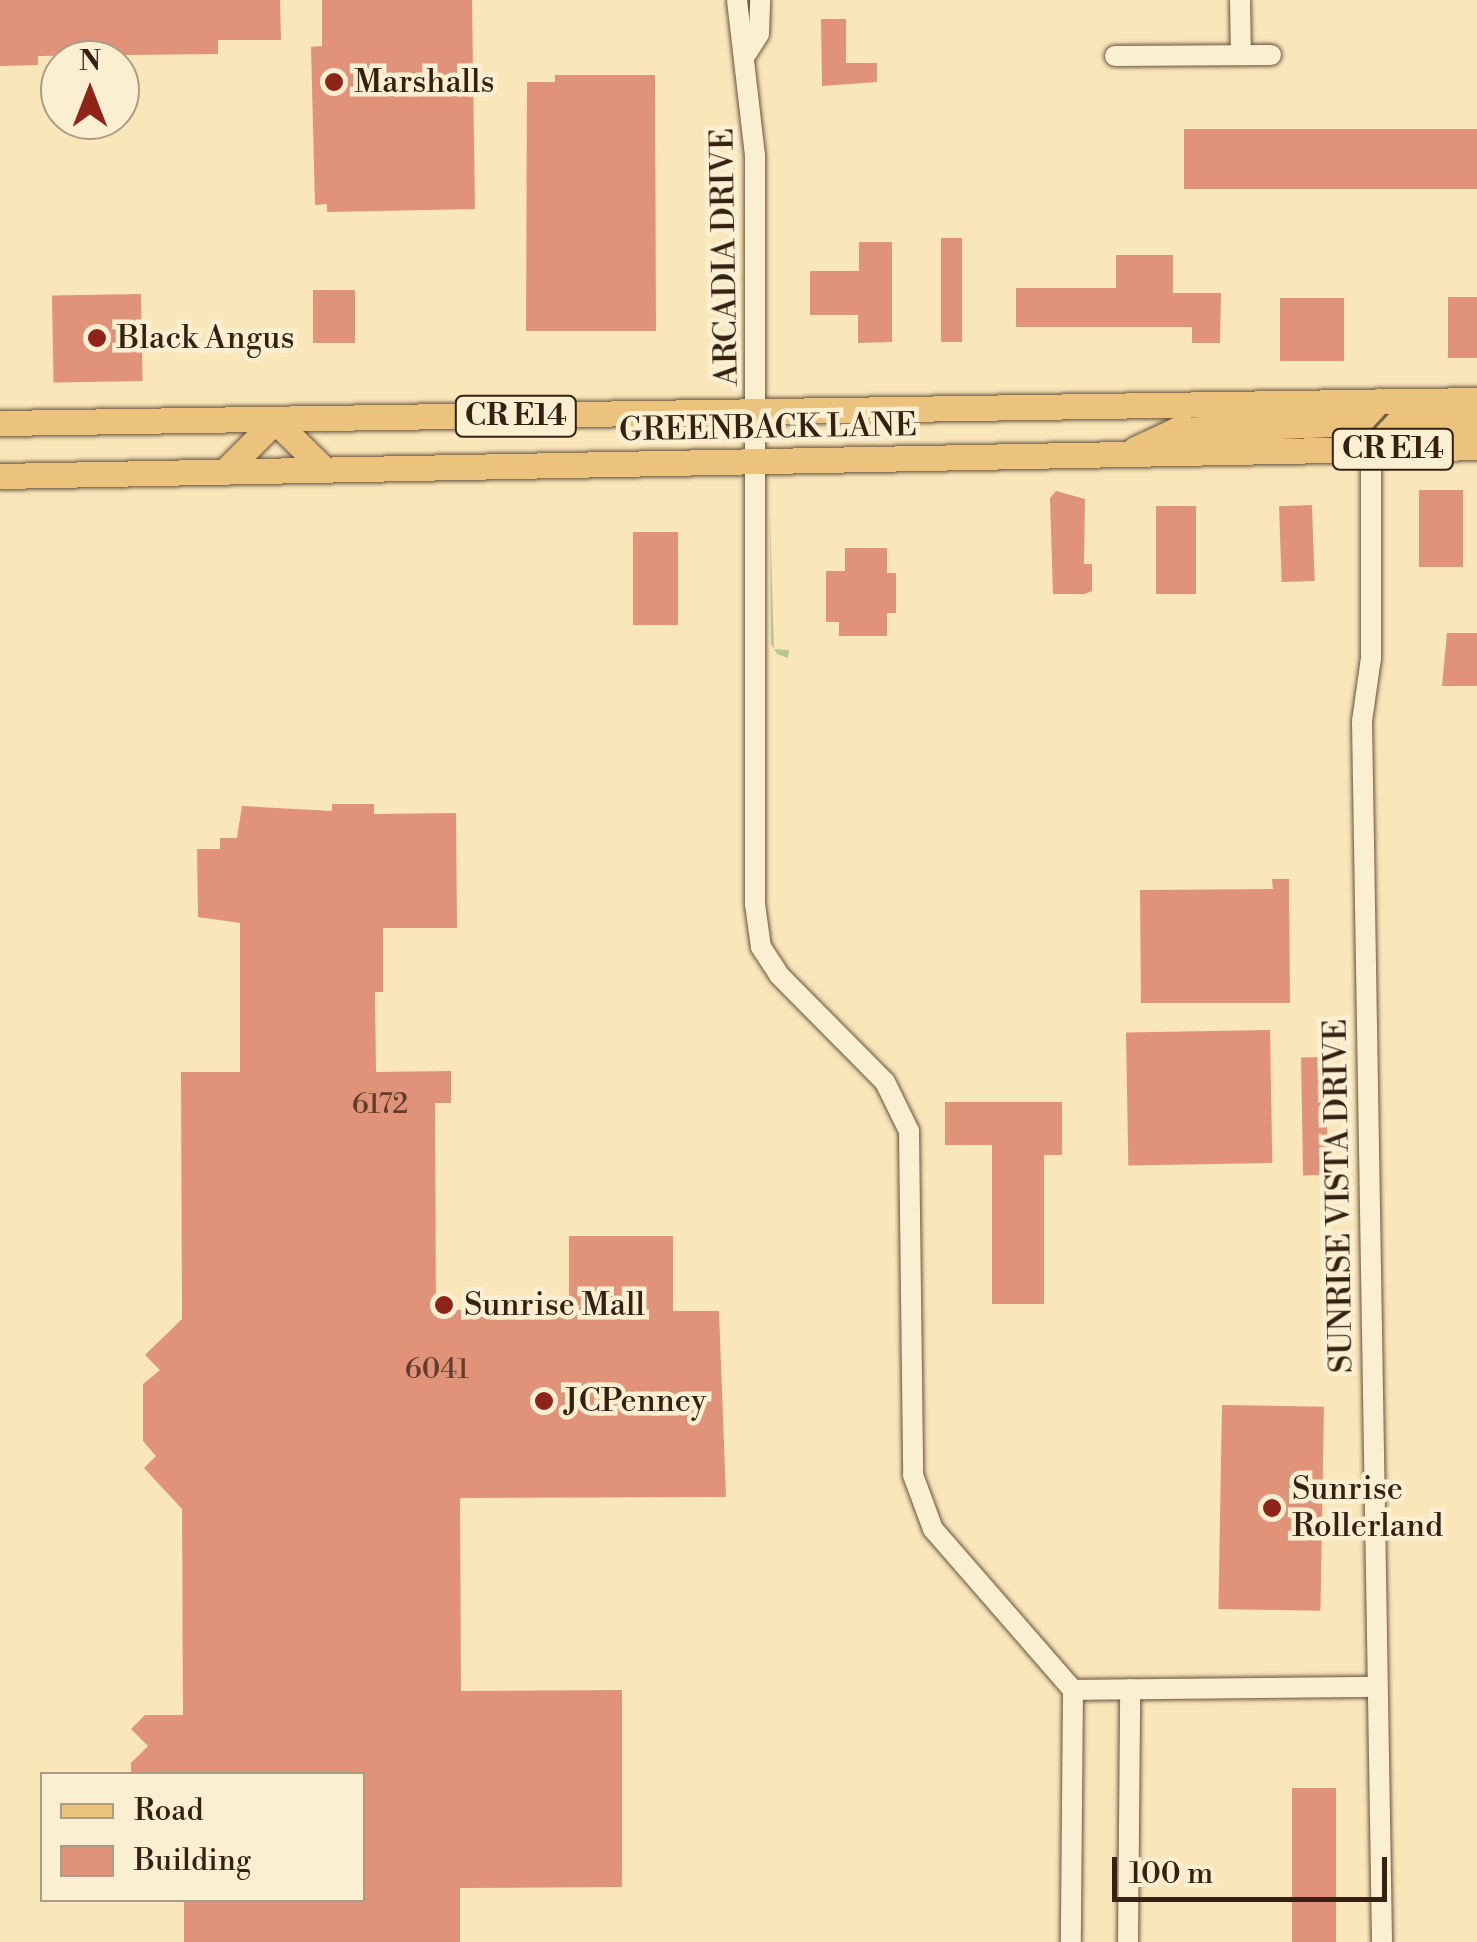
<!DOCTYPE html>
<style>
body{margin:0}
#map{position:relative;width:1477px;height:1942px;overflow:hidden;background:#f9e6b9;font-family:"Libre Bodoni",serif}
div>[style]{position:absolute}
.green>*{inset:0;background:#b9c692}
.building>*{inset:0;background:#e19379;transform-origin:0 0}
.roads{filter:drop-shadow(0 0 2px #66523c) drop-shadow(0 0 2px #66523c)}
.minor>*{height:20px;margin:-10px;padding:0 10px;transform-origin:10px;border-radius:10px;background:#fbefd2}
.major>*{height:25px;margin:-12.5px;padding:0 12.5px;transform-origin:12.5px;border-radius:12.5px;background:#ecc37c}
.dots>*{width:28px;height:28px;translate:-50% -50%;box-sizing:border-box;border:5px solid #fbefd2;border-radius:50%}
span{translate:-50% -50%;white-space:nowrap;text-align:center;line-height:1.15;-webkit-text-stroke:9px #fbefd2;paint-order:stroke}
.number-label{font-size:28px;color:#603d2c}
.number-label span{-webkit-text-stroke-width:0}
.shield-label span{padding:2px 8px;background:#fbefd2;border:2px solid;border-radius:8px;-webkit-text-stroke-width:0}
.shield-label{font-size:30px;color:#352012;font-weight:700}
.poi-label{font-size:32px;color:#352012}
.left{translate:0 -50%;text-align:left}
.street-label{font-size:32px;color:#352012}
.legend{position:absolute;left:40px;top:1772px;width:325px;height:130px;box-sizing:border-box;background:#fbefd2;border:2px solid #ac9c85;margin:0;padding:12px 18px;list-style:none;font-size:30px;color:#352012}
.legend li{display:flex;align-items:center;gap:20px;height:50px}
.legend b{width:50px;border:2px solid #ac9c85}
.north{position:absolute;left:40px;top:40px;width:100px;height:100px;box-sizing:border-box;background:#fbefd2;border:2px solid #ac9c85;border-radius:50%;rotate:0deg;font-size:28px;font-weight:700;line-height:40px;text-align:center;color:#352012}
.north::after{content:'';display:block;margin:auto;width:35px;height:45px;background:#8f2418;clip-path:polygon(50% 0,100% 100%,50% 72%,0 100%)}
.scale{position:absolute;left:1112px;top:1857px;width:275px;height:45px;box-sizing:border-box;border:5px solid #352012;border-top:0;padding-left:12px;font-size:30px;line-height:35px;white-space:nowrap;color:#352012;-webkit-text-stroke:8px #fbefd2;paint-order:stroke}
</style>
<div id="map">
<div class="green">
<div style="clip-path:polygon(770px 512px,774px 649px,789px 650px,788px 658px,777px 654px,771px 644px)"></div>
</div>
<div class="building">
<div style="clip-path:polygon(0 0,280px 0,281px 40px,218px 40px,218px 54px,38px 56px,38px 65px,0 66px)"></div>
<div style="clip-path:polygon(322px 0,472px 0,475px 209px,327px 212px,327px 204px,315px 205px,311px 47px,322px 46px)"></div>
<div style="clip-path:polygon(821px 19px,846px 19px,846px 63px,877px 63px,877px 82px,822px 86px)"></div>
<div style="clip-path:polygon(555px 75px,655px 75px,656px 331px,526px 331px,527px 82px,555px 82px)"></div>
<div style="left:1477px;top:129px;width:60px;height:293px;rotate:90deg"></div>
<div style="left:941px;top:238px;width:21px;height:104px"></div>
<div style="clip-path:polygon(859px 242px,892px 242px,892px 342px,858px 343px,858px 315px,810px 315px,810px 271px,859px 271px)"></div>
<div style="clip-path:polygon(1116px 255px,1173px 255px,1173px 293px,1221px 293px,1220px 343px,1192px 343px,1192px 327px,1016px 327px,1016px 288px,1116px 288px)"></div>
<div style="left:313px;top:290px;width:42px;height:53px"></div>
<div style="left:141px;top:294px;width:87px;height:89px;rotate:89deg"></div>
<div style="left:1448px;top:297px;width:29px;height:61px"></div>
<div style="left:1280px;top:298px;width:64px;height:63px"></div>
<div style="left:1419px;top:490px;width:44px;height:77px"></div>
<div style="clip-path:polygon(1056px 491px,1085px 499px,1084px 564px,1092px 564px,1092px 591px,1085px 594px,1053px 594px,1050px 498px)"></div>
<div style="left:1312px;top:505px;width:76px;height:33px;rotate:88deg"></div>
<div style="left:1156px;top:506px;width:40px;height:88px"></div>
<div style="left:633px;top:532px;width:45px;height:93px"></div>
<div style="clip-path:polygon(845px 548px,887px 548px,887px 573px,896px 573px,896px 613px,887px 613px,887px 636px,839px 636px,839px 622px,826px 622px,826px 571px,845px 571px)"></div>
<div style="clip-path:polygon(1447px 633px,1477px 633px,1477px 686px,1442px 686px)"></div>
<div style="clip-path:polygon(332px 804px,374px 804px,374px 814px,456px 813px,457px 928px,383px 928px,383px 992px,375px 992px,376px 1072px,451px 1071px,451px 1103px,435px 1103px,436px 1310px,569px 1310px,569px 1236px,673px 1236px,673px 1311px,719px 1311px,726px 1497px,460px 1498px,461px 1691px,622px 1690px,622px 1887px,460px 1888px,460px 1942px,184px 1942px,184px 1900px,362px 1900px,362px 1774px,131px 1774px,131px 1763px,148px 1746px,131px 1729px,145px 1715px,183px 1715px,182px 1509px,144px 1468px,156px 1456px,143px 1441px,143px 1384px,160px 1370px,145px 1355px,182px 1319px,181px 1072px,240px 1072px,240px 923px,198px 917px,197px 849px,220px 849px,220px 838px,237px 838px,242px 806px,332px 811px)"></div>
<div style="clip-path:polygon(1272px 879px,1289px 879px,1290px 1003px,1141px 1003px,1140px 890px,1273px 889px)"></div>
<div style="left:1270px;top:1030px;width:133px;height:144px;rotate:89deg"></div>
<div style="left:1326px;top:1057px;width:118px;height:25px;rotate:89deg"></div>
<div style="clip-path:polygon(945px 1102px,1062px 1102px,1062px 1155px,1044px 1155px,1044px 1304px,992px 1304px,992px 1145px,945px 1145px)"></div>
<div style="left:1222px;top:1405px;width:102px;height:204px;rotate:1deg"></div>
<div style="left:1292px;top:1788px;width:44px;height:154px"></div>
</div>
<div class="roads">
<div class="minor">
<div style="left:737px;top:0;width:156px;rotate:83.4deg"></div>
<div style="left:755px;top:155px;width:749px;rotate:90deg"></div>
<div style="left:755px;top:904px;width:43px;rotate:82.1deg"></div>
<div style="left:761px;top:947px;width:33px;rotate:57deg"></div>
<div style="left:779px;top:975px;width:151px;rotate:45.3deg"></div>
<div style="left:885px;top:1082px;width:55px;rotate:63.9deg"></div>
<div style="left:909px;top:1131px;width:344px;rotate:89.3deg"></div>
<div style="left:913px;top:1475px;width:58px;rotate:69.7deg"></div>
<div style="left:933px;top:1529px;width:213px;rotate:49deg"></div>
<div style="left:1073px;top:1690px;width:252px;rotate:90.5deg"></div>
<div style="left:1240px;top:0;width:55px;rotate:89deg"></div>
<div style="left:747px;top:53px;width:22px;rotate:-58deg"></div>
<div style="left:759px;top:34px;width:34px;rotate:-88deg"></div>
<div style="left:1115px;top:56px;width:156px;rotate:-0.4deg"></div>
<div style="left:1371px;top:450px;width:208px;rotate:90deg"></div>
<div style="left:1371px;top:658px;width:64px;rotate:98.1deg"></div>
<div style="left:1362px;top:721px;width:1221px;rotate:89.06deg"></div>
<div style="left:1073px;top:1690px;width:302px;rotate:-0.6deg"></div>
<div style="left:1128px;top:1942px;width:253px;rotate:-89.5deg"></div>
</div>
<div class="major">
<div style="left:275px;top:421px;width:67px;rotate:44.4deg"></div>
<div style="left:0;top:423px;width:1477px;rotate:-0.89deg"></div>
<div style="left:1135px;top:449px;width:45px;rotate:-24.9deg"></div>
<div style="left:1176px;top:430px;width:183px;rotate:-2.2deg"></div>
<div style="left:1359px;top:423px;width:30px;rotate:-48deg"></div>
<div style="left:1371px;top:450px;width:36px;rotate:-46deg"></div>
<div style="left:1396px;top:424px;width:81px;rotate:-0.7deg"></div>
<div style="left:226px;top:470px;width:69px;rotate:-45deg"></div>
<div style="left:0;top:476px;width:1477px;rotate:-1.12deg"></div>
</div>
</div>
<div class="dots">
<div style="left:334px;top:82px;background:#8f2418"></div>
<div style="left:97px;top:338px;background:#8f2418"></div>
<div style="left:444px;top:1305px;background:#8f2418"></div>
<div style="left:544px;top:1401px;background:#8f2418"></div>
<div style="left:1272px;top:1508px;background:#8f2418"></div>
</div>
<div class="number-label">
<span style="left:380px;top:1105px">6172</span>
<span style="left:437px;top:1370px">6041</span>
</div>
<div class="shield-label">
<span style="left:516px;top:416px">CR E14</span>
<span style="left:1393px;top:449px">CR E14</span>
</div>
<div class="poi-label">
<span class="left" style="left:354px;top:82px">Marshalls</span>
<span class="left" style="left:117px;top:338px">Black Angus</span>
<span class="left" style="left:464px;top:1305px">Sunrise Mall</span>
<span class="left" style="left:564px;top:1401px">JCPenney</span>
<span class="left" style="left:1292px;top:1508px">Sunrise<br>Rollerland</span>
</div>
<div class="street-label">
<span style="left:725px;top:257px;rotate:-91deg">ARCADIA DRIVE</span>
<span style="left:768px;top:428px;rotate:-1deg">GREENBACK LANE</span>
<span style="left:1339px;top:1196px;rotate:-91deg">SUNRISE VISTA DRIVE</span>
</div>
<ul class="legend">
<li><b style="height:12px;background:#ecc37c"></b>Road</li>
<li><b style="height:28px;background:#e19379"></b>Building</li>
</ul>
<div class="north">N</div>
<div class="scale">100 m</div>
</div>
